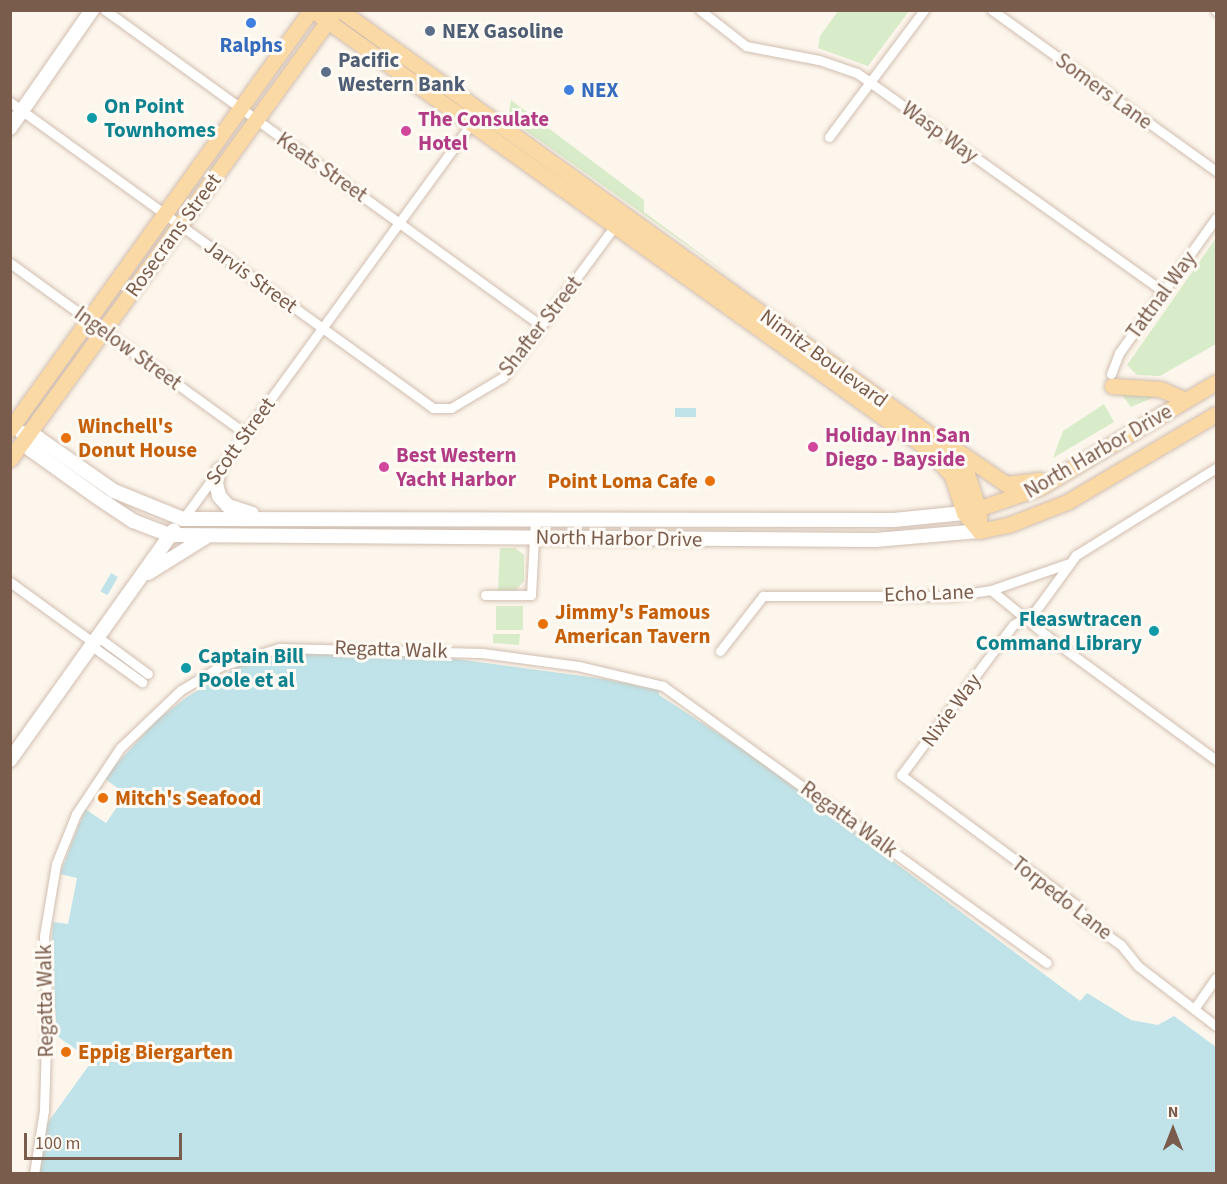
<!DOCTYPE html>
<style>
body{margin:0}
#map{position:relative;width:1227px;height:1184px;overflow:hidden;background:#fdf6ec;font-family:"Source Sans 3",sans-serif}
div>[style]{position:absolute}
.green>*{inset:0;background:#d8ecc9;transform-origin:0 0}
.water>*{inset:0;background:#bfe3e8;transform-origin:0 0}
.roads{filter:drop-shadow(0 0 2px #d1beb0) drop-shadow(0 0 2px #d1beb0)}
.street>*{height:9px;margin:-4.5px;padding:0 4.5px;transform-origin:4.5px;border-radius:4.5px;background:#fff}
.secondary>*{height:14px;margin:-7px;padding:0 7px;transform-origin:7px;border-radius:7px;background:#fff}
.primary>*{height:15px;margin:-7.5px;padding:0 7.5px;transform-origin:7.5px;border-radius:7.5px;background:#fbd9a5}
.dots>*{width:16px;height:16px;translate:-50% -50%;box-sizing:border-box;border:3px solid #fffaf3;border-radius:50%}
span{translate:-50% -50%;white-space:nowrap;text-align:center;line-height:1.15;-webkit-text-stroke:6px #fffaf3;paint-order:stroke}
.service-label{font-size:21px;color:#4e5e75;font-weight:700}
.left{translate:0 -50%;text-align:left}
.shop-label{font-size:21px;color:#366cbe;font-weight:700}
.street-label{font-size:21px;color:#7a5c4d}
.culture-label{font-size:21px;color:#0d838f;font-weight:700}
.right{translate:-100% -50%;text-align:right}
.hotel-label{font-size:21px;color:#b23c85;font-weight:700}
.food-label{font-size:21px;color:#c56008;font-weight:700}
.frame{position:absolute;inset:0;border:12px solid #7a5c4d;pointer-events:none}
.north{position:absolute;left:1143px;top:1100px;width:60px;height:60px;-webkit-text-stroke:4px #fffaf3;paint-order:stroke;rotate:0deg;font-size:16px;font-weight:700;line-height:24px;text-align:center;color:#7a5c4d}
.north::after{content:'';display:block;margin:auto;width:21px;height:27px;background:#7a5c4d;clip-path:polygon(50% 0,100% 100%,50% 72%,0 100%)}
.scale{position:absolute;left:24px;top:1133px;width:158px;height:27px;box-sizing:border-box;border:3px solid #7a5c4d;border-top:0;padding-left:8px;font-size:18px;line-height:21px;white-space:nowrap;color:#7a5c4d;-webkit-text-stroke:4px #fffaf3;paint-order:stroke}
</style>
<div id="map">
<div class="green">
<div style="clip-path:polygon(838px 11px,838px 10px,909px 11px,868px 66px,818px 48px,820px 36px)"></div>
<div style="clip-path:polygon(511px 100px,644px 200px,644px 212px,736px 280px,508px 118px)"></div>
<div style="clip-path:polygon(1216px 238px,1216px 344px,1160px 376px,1137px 375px,1127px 365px)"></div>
<div style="clip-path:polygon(1122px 395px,1122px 394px,1157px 396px,1131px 407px)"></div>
<div style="clip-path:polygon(1104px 404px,1114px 422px,1053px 458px,1063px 431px)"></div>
<div style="clip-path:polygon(500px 548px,515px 548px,524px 555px,524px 581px,516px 590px,498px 590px)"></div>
<div style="left:496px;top:606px;width:27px;height:24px"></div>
<div style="clip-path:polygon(493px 634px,520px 634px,519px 645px,493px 643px)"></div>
</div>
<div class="water">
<div style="left:675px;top:408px;width:21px;height:9px"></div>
<div style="left:111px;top:573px;width:8px;height:21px;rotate:30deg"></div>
<div style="clip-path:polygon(304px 654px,441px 657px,604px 679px,658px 690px,659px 695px,747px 752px,1080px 1001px,1087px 993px,1131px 1020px,1158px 1025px,1174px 1016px,1216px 1047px,1216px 1173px,40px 1174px,46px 1125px,92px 1061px,57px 1036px,51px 950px,53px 922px,68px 924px,77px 878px,60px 874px,85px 809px,106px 823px,126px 794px,105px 779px,109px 772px,157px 720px,187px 697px,237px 667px)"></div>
</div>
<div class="roads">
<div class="street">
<div style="left:105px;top:10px;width:536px;rotate:35.89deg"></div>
<div style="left:700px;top:10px;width:58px;rotate:38deg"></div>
<div style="left:746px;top:46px;width:74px;rotate:10.9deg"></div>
<div style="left:819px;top:60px;width:40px;rotate:18.9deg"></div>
<div style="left:857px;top:73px;width:377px;rotate:35.5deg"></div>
<div style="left:992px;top:10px;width:276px;rotate:35.7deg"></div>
<div style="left:1216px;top:10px;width:1px;rotate:90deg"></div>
<div style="left:10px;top:102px;width:522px;rotate:35.88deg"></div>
<div style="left:433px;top:408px;width:18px"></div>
<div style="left:451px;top:408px;width:61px;rotate:-30.8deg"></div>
<div style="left:503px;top:377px;width:192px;rotate:-53.5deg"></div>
<div style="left:829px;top:137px;width:159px;rotate:-53.2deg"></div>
<div style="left:10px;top:263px;width:290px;rotate:35.9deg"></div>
<div style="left:1111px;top:374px;width:22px;rotate:-69deg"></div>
<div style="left:1119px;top:353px;width:166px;rotate:-54.3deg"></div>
<div style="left:1216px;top:468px;width:165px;rotate:148.1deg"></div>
<div style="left:1076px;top:555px;width:68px;rotate:126deg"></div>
<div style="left:1036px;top:610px;width:27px;rotate:147deg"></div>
<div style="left:1013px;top:625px;width:187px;rotate:126.7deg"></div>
<div style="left:901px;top:775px;width:222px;rotate:36.6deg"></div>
<div style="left:1079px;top:907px;width:10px;rotate:73deg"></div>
<div style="left:1082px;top:917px;width:48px;rotate:35.7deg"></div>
<div style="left:1121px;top:945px;width:27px;rotate:51deg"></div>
<div style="left:1138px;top:966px;width:98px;rotate:37.6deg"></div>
<div style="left:183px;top:519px;width:490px;rotate:-53.9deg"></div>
<div style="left:10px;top:582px;width:104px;rotate:36deg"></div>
<div style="left:991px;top:590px;width:83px;rotate:-18.9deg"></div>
<div style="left:485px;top:595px;width:46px"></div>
<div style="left:531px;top:595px;width:77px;rotate:-87deg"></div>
<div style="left:98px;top:637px;width:62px;rotate:36.5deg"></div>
<div style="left:92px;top:646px;width:62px;rotate:35.8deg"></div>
<div style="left:720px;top:651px;width:70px;rotate:-52deg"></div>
<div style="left:763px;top:596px;width:188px"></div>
<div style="left:951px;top:596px;width:40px;rotate:-8.5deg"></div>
<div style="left:991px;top:590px;width:72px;rotate:39.4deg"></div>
<div style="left:1047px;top:636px;width:210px;rotate:36.3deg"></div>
<div style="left:1194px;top:1009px;width:38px;rotate:-55deg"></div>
<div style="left:34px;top:1174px;width:65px;rotate:-81.1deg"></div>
<div style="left:44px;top:1110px;width:102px;rotate:-88.3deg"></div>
<div style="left:47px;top:1008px;width:72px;rotate:-92.4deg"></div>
<div style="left:44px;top:936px;width:73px;rotate:-80.5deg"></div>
<div style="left:56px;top:864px;width:54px;rotate:-68.2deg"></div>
<div style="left:76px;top:814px;width:79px;rotate:-56.3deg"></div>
<div style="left:120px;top:748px;width:84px;rotate:-43.6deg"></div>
<div style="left:181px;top:690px;width:47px;rotate:-31deg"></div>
<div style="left:221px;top:666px;width:61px;rotate:-17.2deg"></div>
<div style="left:279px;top:648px;width:203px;rotate:1.4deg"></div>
<div style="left:482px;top:653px;width:97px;rotate:7.7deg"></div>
<div style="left:578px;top:666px;width:87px;rotate:13.2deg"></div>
<div style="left:663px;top:686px;width:473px;rotate:35.8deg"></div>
</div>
<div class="secondary">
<div style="left:10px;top:128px;width:144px;rotate:-55.2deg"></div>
<div style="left:22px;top:433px;width:17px;rotate:17deg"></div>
<div style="left:38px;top:438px;width:93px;rotate:34.9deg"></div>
<div style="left:114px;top:491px;width:74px;rotate:22.1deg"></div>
<div style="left:183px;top:519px;width:711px;rotate:0.08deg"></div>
<div style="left:894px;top:520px;width:70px;rotate:-5.7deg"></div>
<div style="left:28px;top:437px;width:12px;rotate:81deg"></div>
<div style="left:30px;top:449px;width:82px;rotate:35.6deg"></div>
<div style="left:97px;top:497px;width:43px;rotate:33.7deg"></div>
<div style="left:133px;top:521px;width:40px;rotate:21deg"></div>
<div style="left:170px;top:535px;width:705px;rotate:0.41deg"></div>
<div style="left:875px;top:540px;width:104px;rotate:-4.9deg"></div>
<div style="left:219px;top:470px;width:13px;rotate:103deg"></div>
<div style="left:216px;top:483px;width:13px;rotate:77deg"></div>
<div style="left:219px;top:496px;width:13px;rotate:48deg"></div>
<div style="left:228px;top:506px;width:25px;rotate:18deg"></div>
<div style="left:148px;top:573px;width:68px;rotate:-31.8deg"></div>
<div style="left:10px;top:760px;width:282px;rotate:-54.5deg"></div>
</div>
<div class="primary">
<div style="left:312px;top:10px;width:756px;rotate:35.48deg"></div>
<div style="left:928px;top:449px;width:36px;rotate:48deg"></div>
<div style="left:952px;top:476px;width:39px;rotate:72deg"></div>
<div style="left:964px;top:513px;width:23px;rotate:50deg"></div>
<div style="left:340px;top:10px;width:721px;rotate:35.74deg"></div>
<div style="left:925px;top:431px;width:38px;rotate:41deg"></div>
<div style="left:954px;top:456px;width:22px;rotate:54deg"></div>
<div style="left:967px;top:474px;width:38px;rotate:72deg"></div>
<div style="left:979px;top:510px;width:21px;rotate:90deg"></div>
<div style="left:1112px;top:386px;width:48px;rotate:3.6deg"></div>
<div style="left:1160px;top:389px;width:28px;rotate:23deg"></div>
<div style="left:10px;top:429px;width:516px;rotate:-54.31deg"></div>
<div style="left:956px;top:450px;width:60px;rotate:34.2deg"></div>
<div style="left:1006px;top:484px;width:34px;rotate:-7deg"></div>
<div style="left:10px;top:459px;width:548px;rotate:-54.05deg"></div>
<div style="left:971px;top:511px;width:72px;rotate:-18.7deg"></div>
<div style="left:1039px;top:488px;width:206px;rotate:-30.9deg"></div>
<div style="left:979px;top:531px;width:30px;rotate:-12deg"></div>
<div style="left:1008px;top:525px;width:63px;rotate:-21.3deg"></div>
<div style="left:1067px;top:502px;width:173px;rotate:-30.6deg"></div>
</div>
</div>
<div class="dots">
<div style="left:251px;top:23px;background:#3f7fe0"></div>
<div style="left:430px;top:31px;background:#5c6f8a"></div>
<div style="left:326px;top:72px;background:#5c6f8a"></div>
<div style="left:569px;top:90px;background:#3f7fe0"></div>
<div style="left:92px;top:118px;background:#0f9aa8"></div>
<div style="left:406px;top:131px;background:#d1479c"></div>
<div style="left:66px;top:438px;background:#e8710a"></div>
<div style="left:813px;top:447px;background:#d1479c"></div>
<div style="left:384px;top:467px;background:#d1479c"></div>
<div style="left:710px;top:481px;background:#e8710a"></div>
<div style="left:543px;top:624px;background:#e8710a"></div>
<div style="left:1154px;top:631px;background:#0f9aa8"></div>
<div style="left:186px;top:668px;background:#0f9aa8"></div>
<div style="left:103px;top:798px;background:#e8710a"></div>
<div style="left:66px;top:1052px;background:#e8710a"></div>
</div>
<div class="service-label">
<span class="left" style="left:442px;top:31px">NEX Gasoline</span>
<span class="left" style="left:338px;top:72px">Pacific<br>Western Bank</span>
</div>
<div class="shop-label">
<span style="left:251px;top:45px">Ralphs</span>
<span class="left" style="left:581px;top:90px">NEX</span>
</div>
<div class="street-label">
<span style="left:1104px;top:91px;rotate:36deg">Somers Lane</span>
<span style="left:940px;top:132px;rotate:36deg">Wasp Way</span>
<span style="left:322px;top:167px;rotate:35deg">Keats Street</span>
<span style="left:173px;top:235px;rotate:-54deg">Rosecrans Street</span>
<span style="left:251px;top:276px;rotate:36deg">Jarvis Street</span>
<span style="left:1161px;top:295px;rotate:-54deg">Tattnal Way</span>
<span style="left:540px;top:326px;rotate:-52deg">Shafter Street</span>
<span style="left:128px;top:348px;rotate:36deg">Ingelow Street</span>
<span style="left:824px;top:358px;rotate:36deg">Nimitz Boulevard</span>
<span style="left:240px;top:441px;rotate:-54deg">Scott Street</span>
<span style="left:1098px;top:451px;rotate:-30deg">North Harbor Drive</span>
<span style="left:619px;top:538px;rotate:1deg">North Harbor Drive</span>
<span style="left:929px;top:593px;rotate:-2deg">Echo Lane</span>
<span style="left:391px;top:649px;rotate:2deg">Regatta Walk</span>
<span style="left:951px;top:710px;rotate:-54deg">Nixie Way</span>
<span style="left:849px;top:819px;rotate:36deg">Regatta Walk</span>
<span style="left:1062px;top:898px;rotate:38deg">Torpedo Lane</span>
<span style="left:45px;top:1001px;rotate:-91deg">Regatta Walk</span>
</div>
<div class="culture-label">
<span class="left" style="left:104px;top:118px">On Point<br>Townhomes</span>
<span class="right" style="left:1142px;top:631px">Fleaswtracen<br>Command Library</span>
<span class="left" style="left:198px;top:668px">Captain Bill<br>Poole et al</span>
</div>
<div class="hotel-label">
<span class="left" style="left:418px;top:131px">The Consulate<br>Hotel</span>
<span class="left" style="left:825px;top:447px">Holiday Inn San<br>Diego - Bayside</span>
<span class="left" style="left:396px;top:467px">Best Western<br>Yacht Harbor</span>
</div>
<div class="food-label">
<span class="left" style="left:78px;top:438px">Winchell's<br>Donut House</span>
<span class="right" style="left:698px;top:481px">Point Loma Cafe</span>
<span class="left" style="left:555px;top:624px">Jimmy's Famous<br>American Tavern</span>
<span class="left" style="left:115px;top:798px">Mitch's Seafood</span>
<span class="left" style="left:78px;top:1052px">Eppig Biergarten</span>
</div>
<div class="frame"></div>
<div class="north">N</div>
<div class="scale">100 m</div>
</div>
